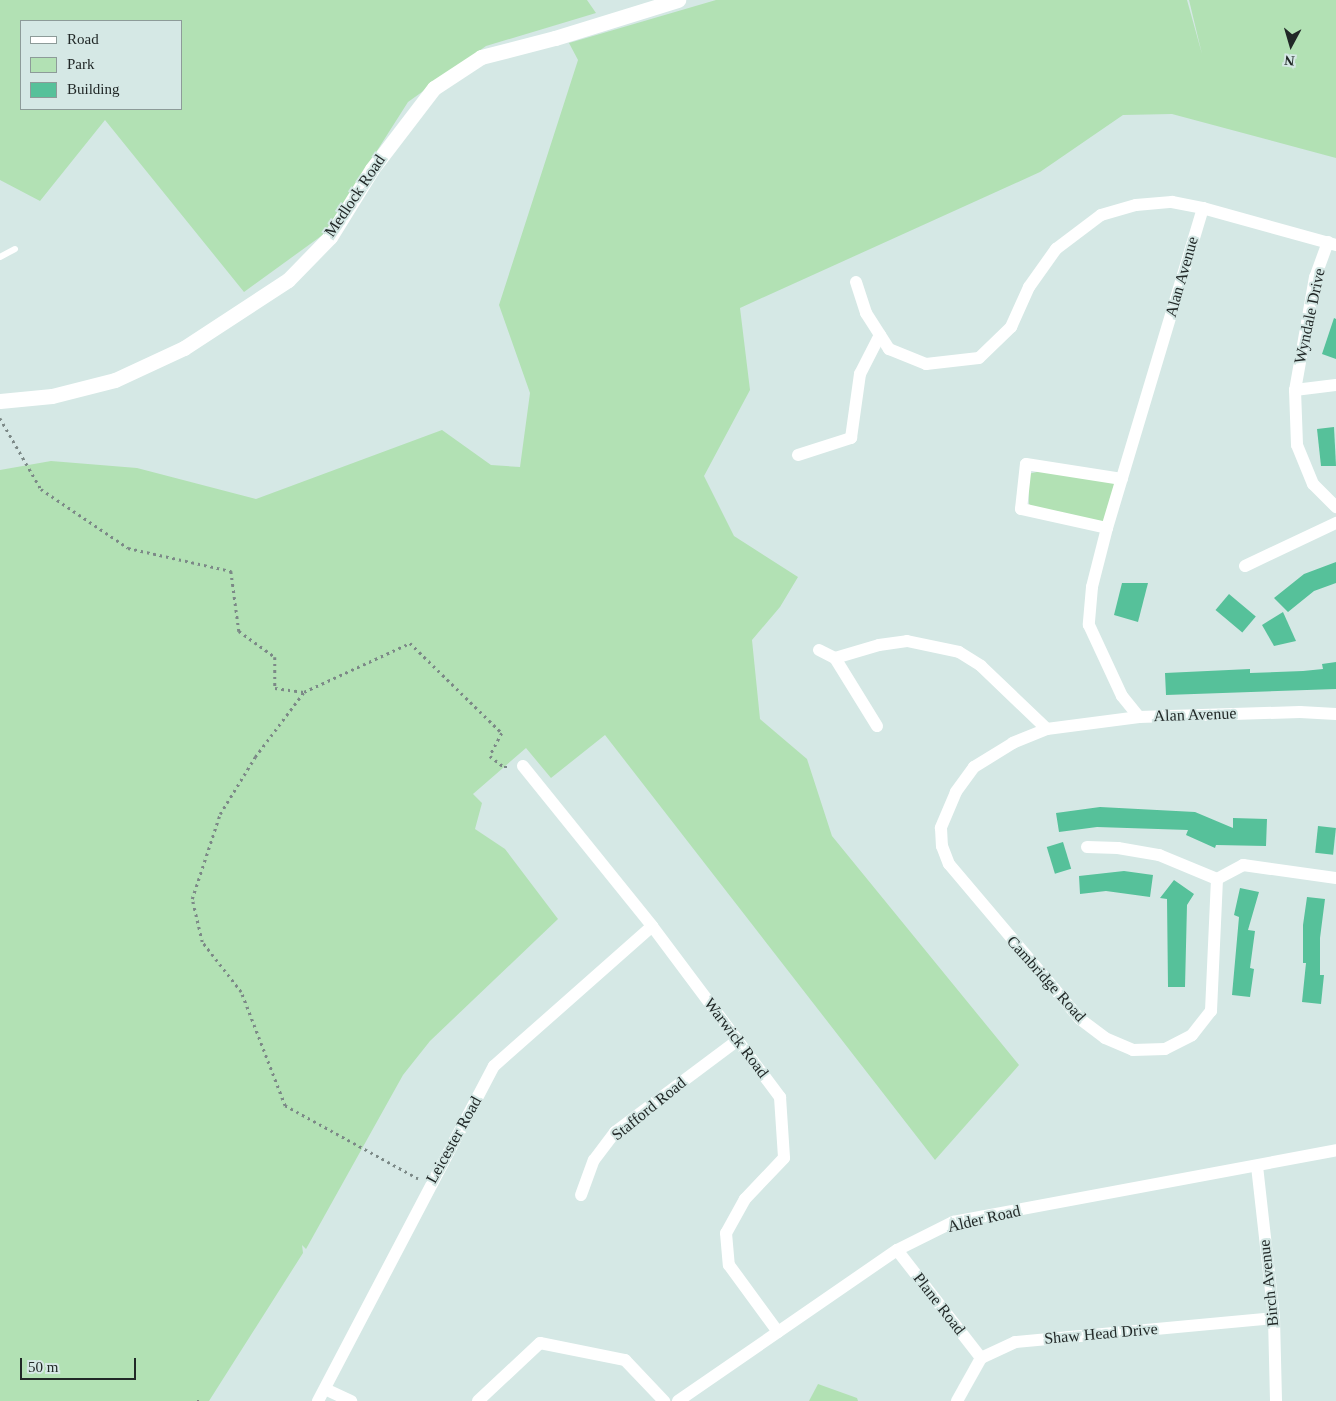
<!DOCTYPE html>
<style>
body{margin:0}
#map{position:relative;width:1336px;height:1401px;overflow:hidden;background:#d5e8e5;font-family:Georgia,serif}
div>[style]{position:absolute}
.green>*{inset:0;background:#b2e1b4}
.building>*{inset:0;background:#56c19a;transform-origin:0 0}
.path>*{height:2.5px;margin-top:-1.25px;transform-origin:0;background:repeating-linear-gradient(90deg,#7c8987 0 2.5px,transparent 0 6.5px)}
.service>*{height:6px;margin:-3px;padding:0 3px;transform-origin:3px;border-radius:3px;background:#fff}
.minor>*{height:12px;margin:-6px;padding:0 6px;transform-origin:6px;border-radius:6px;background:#fff}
.tertiary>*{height:15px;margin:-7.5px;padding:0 7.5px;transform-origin:7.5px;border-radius:7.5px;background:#fff}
span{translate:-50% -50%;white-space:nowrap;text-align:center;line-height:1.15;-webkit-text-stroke:4px #d5e8e5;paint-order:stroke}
.street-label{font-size:16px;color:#212827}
.legend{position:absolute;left:20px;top:20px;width:162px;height:90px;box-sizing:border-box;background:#d5e8e5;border:1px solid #8d9b99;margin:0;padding:6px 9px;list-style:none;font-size:15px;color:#212827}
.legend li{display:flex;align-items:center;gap:10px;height:25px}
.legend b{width:25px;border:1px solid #8d9b99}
.north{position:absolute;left:1266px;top:20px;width:50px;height:50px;-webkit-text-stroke:4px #d5e8e5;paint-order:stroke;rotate:186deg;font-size:14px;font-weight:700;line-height:20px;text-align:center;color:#212827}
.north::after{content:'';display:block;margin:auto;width:18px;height:22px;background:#212827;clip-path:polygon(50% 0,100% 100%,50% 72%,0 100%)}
.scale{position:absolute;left:20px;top:1358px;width:116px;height:22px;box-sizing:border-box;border:2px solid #212827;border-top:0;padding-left:6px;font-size:15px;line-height:18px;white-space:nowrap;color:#212827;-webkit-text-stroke:4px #d5e8e5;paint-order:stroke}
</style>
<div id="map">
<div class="green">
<div style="clip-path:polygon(evenodd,0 0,587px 0,596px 13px,486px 46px,408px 102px,324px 234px,244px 292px,105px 120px,40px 201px,0 180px,0 0,21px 21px,181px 21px,181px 109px,21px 109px,21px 21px)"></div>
<div style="clip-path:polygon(716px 0,1187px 0,1202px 54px,1189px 0,1336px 0,1336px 158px,1172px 114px,1123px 115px,1040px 172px,740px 308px,750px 390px,704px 476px,734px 536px,798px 577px,780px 607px,752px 640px,760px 719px,807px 759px,832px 836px,1019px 1065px,935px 1160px,605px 735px,551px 778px,526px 748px,473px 794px,482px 803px,475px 829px,505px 849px,558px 919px,430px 1041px,403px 1075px,306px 1249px,302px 1245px,303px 1253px,209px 1401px,0 1401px,0 470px,51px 461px,137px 468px,256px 499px,442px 430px,491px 465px,520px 467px,530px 393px,499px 305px,578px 60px,569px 43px)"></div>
<div style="clip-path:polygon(1041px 471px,1118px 483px,1105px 522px,1034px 509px,1029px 504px,1028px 474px)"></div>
<div style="clip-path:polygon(818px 1384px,857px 1398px,858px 1401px,809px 1401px)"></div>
</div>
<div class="building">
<div style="clip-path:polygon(1334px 318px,1336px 319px,1336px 359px,1322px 354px)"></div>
<div style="clip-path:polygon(1334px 427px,1336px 466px,1321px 466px,1317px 429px)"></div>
<div style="clip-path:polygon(1336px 562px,1336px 583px,1314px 591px,1288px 612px,1274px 598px,1304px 574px)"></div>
<div style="clip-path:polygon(1122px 583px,1148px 583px,1138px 622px,1114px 615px)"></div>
<div style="left:1229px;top:594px;width:35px;height:21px;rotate:40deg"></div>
<div style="clip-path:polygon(1283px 612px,1296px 641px,1274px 646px,1262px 625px)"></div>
<div style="clip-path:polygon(1336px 662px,1336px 689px,1166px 695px,1165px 673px,1250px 669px,1250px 673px,1303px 671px,1323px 669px,1322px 664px)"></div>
<div style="clip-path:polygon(1100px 807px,1195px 812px,1233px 828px,1233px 818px,1267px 819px,1266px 846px,1216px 845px,1215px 848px,1186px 835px,1188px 830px,1097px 827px,1059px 832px,1056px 813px)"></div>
<div style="left:1318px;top:826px;width:18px;height:27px;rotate:6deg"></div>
<div style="left:1063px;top:842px;width:28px;height:17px;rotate:73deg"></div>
<div style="clip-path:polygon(1124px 871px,1153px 875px,1150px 897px,1106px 891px,1080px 894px,1079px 876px)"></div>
<div style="clip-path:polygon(1174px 880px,1194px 894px,1187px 905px,1185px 987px,1168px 987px,1167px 899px,1160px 898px)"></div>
<div style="clip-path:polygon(1240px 888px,1259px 892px,1248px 930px,1255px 931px,1250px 968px,1254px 969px,1250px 997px,1232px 995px,1239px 917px,1234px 915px)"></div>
<div style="clip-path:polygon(1307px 897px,1325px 899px,1320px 938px,1320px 975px,1324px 975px,1321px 1004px,1302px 1002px,1306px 963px,1303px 963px,1303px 925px)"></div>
</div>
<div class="path">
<div style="left:0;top:418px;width:82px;rotate:60deg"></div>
<div style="left:41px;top:489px;width:105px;rotate:34.1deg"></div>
<div style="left:128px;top:548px;width:106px;rotate:12.6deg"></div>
<div style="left:231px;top:571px;width:61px;rotate:82.4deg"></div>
<div style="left:239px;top:631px;width:44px;rotate:35.8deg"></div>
<div style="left:275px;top:657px;width:31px;rotate:90deg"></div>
<div style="left:275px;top:688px;width:29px;rotate:8deg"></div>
<div style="left:418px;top:1179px;width:152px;rotate:-151.2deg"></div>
<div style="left:285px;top:1106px;width:122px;rotate:-111.1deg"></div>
<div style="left:241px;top:992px;width:63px;rotate:-128deg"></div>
<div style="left:202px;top:942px;width:44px;rotate:-103.1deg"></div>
<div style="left:192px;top:899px;width:89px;rotate:-71.8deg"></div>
<div style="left:220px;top:814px;width:67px;rotate:-58.4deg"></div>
<div style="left:255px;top:757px;width:81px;rotate:-53deg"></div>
<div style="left:304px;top:692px;width:117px;rotate:-24.8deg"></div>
<div style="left:410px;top:643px;width:129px;rotate:44.4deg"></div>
<div style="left:502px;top:733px;width:26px;rotate:118deg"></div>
<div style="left:490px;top:756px;width:18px;rotate:38deg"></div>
<div style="left:504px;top:767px;width:5px"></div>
<div style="left:197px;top:1401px;width:6px"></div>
</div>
<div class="service">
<div style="left:0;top:257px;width:17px;rotate:-28deg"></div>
</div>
<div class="minor">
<div style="left:1328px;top:242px;width:37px;rotate:110deg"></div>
<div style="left:1315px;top:277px;width:115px;rotate:100deg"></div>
<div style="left:1295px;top:390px;width:55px;rotate:87.9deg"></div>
<div style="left:1297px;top:445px;width:42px;rotate:67.7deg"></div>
<div style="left:1313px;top:484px;width:33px;rotate:45deg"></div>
<div style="left:1336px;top:245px;width:138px;rotate:-164.5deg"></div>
<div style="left:1203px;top:208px;width:334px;rotate:106.7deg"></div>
<div style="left:1107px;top:528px;width:61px;rotate:104.3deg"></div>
<div style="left:1092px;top:587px;width:38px;rotate:95deg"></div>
<div style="left:1089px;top:625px;width:78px;rotate:65.1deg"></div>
<div style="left:1122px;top:696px;width:27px;rotate:51deg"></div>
<div style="left:1139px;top:717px;width:161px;rotate:-1.8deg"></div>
<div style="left:1300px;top:712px;width:36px;rotate:3deg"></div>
<div style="left:856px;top:282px;width:33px;rotate:72deg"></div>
<div style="left:866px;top:313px;width:43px;rotate:57.4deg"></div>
<div style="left:889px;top:349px;width:40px;rotate:22deg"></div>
<div style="left:926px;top:364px;width:53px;rotate:-6.5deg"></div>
<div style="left:979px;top:358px;width:45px;rotate:-44.1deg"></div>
<div style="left:1011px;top:327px;width:44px;rotate:-65.8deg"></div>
<div style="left:1029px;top:287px;width:47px;rotate:-54.6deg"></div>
<div style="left:1056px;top:249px;width:56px;rotate:-37.1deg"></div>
<div style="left:1101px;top:215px;width:36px;rotate:-16deg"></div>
<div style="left:1136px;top:205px;width:36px;rotate:-5deg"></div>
<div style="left:1172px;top:202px;width:32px;rotate:11deg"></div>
<div style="left:1295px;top:390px;width:41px;rotate:-7deg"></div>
<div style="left:798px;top:455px;width:56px;rotate:-17.8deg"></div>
<div style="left:851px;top:438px;width:65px;rotate:-82deg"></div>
<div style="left:860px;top:374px;width:44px;rotate:-62.9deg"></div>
<div style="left:1107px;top:528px;width:88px;rotate:-167.5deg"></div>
<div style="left:1021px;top:509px;width:45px;rotate:-83.7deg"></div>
<div style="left:1026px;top:464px;width:97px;rotate:8.9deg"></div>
<div style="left:1245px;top:566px;width:101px;rotate:-25.3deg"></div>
<div style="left:819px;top:650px;width:18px;rotate:27deg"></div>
<div style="left:835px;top:658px;width:80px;rotate:58.3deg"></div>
<div style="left:835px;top:658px;width:46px;rotate:-16.5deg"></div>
<div style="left:879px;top:645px;width:28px;rotate:-8deg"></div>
<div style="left:907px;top:641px;width:53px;rotate:11.9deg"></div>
<div style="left:959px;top:652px;width:26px;rotate:32deg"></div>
<div style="left:981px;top:666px;width:91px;rotate:43.7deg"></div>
<div style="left:1139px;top:717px;width:93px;rotate:172.6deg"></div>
<div style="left:1047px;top:729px;width:37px;rotate:158deg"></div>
<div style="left:1013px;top:743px;width:46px;rotate:148.4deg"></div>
<div style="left:974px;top:767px;width:31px;rotate:126deg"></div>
<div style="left:956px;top:792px;width:39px;rotate:113deg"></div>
<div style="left:941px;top:828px;width:18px;rotate:87deg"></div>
<div style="left:942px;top:846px;width:19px;rotate:69deg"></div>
<div style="left:949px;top:864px;width:203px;rotate:49.8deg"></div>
<div style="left:1080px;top:1019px;width:31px;rotate:37deg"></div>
<div style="left:1105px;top:1038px;width:30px;rotate:23deg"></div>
<div style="left:1133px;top:1050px;width:32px;rotate:-2deg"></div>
<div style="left:1165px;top:1049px;width:30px;rotate:-27deg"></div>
<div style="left:1192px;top:1035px;width:31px;rotate:-52deg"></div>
<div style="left:1211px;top:1011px;width:132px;rotate:-87.4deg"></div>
<div style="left:1217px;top:879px;width:30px;rotate:-28deg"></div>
<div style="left:1243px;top:865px;width:94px;rotate:8deg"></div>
<div style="left:523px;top:766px;width:206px;rotate:51.1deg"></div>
<div style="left:652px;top:926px;width:214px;rotate:53.2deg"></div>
<div style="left:780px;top:1097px;width:61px;rotate:86.2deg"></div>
<div style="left:784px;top:1158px;width:57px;rotate:133.6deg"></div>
<div style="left:745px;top:1199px;width:39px;rotate:119deg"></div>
<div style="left:726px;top:1233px;width:32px;rotate:85deg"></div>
<div style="left:729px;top:1265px;width:83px;rotate:53.8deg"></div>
<div style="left:1087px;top:847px;width:31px;rotate:2deg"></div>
<div style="left:1118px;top:848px;width:42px;rotate:9.7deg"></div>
<div style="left:1159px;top:855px;width:63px;rotate:22.5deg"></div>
<div style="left:1257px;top:1166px;width:153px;rotate:83.6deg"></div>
<div style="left:1274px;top:1318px;width:83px;rotate:88.6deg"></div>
<div style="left:581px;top:1195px;width:37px;rotate:-70deg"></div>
<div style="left:594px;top:1160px;width:35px;rotate:-53deg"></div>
<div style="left:615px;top:1132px;width:154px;rotate:-36.8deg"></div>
<div style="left:897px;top:1250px;width:137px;rotate:52.1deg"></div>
<div style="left:325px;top:1389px;width:29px;rotate:25deg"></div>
<div style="left:318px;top:1401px;width:378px;rotate:-62.3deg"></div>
<div style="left:494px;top:1066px;width:211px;rotate:-41.5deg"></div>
<div style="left:478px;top:1401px;width:85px;rotate:-43.1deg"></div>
<div style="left:540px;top:1343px;width:87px;rotate:11.3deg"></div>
<div style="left:625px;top:1360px;width:57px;rotate:46.4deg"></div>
<div style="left:678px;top:1401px;width:266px;rotate:-34.6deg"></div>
<div style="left:897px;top:1250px;width:63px;rotate:-26.6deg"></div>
<div style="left:953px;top:1222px;width:390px;rotate:-10.6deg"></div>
<div style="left:957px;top:1401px;width:49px;rotate:-60.8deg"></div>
<div style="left:981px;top:1358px;width:38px;rotate:-25deg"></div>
<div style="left:1015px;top:1342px;width:260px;rotate:-5.3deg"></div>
</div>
<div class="tertiary">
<div style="left:0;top:401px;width:52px;rotate:-5.5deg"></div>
<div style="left:52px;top:396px;width:65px;rotate:-14.3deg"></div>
<div style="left:115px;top:380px;width:76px;rotate:-24.9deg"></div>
<div style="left:184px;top:348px;width:124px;rotate:-33.2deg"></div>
<div style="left:288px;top:280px;width:60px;rotate:-45.7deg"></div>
<div style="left:330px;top:237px;width:80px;rotate:-58.3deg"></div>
<div style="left:372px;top:169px;width:102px;rotate:-52.6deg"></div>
<div style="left:434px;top:88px;width:56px;rotate:-33.4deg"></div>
<div style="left:481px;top:57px;width:76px;rotate:-14.4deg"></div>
<div style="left:555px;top:38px;width:129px;rotate:-17.2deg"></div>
</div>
<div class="street-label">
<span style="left:355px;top:196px;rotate:-56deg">Medlock Road</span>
<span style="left:1182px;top:277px;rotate:-74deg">Alan Avenue</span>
<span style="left:1310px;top:316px;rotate:-78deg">Wyndale Drive</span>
<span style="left:1195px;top:715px;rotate:-2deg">Alan Avenue</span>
<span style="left:1046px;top:979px;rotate:48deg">Cambridge Road</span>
<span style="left:736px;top:1038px;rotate:53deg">Warwick Road</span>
<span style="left:649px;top:1109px;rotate:-39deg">Stafford Road</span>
<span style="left:454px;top:1140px;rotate:-61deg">Leicester Road</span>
<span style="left:984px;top:1219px;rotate:-13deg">Alder Road</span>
<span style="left:1269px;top:1283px;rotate:-96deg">Birch Avenue</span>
<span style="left:939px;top:1304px;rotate:52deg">Plane Road</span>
<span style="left:1101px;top:1334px;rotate:-5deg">Shaw Head Drive</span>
</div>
<ul class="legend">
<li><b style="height:6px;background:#fff"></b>Road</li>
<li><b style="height:14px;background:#b2e1b4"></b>Park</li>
<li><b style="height:14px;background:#56c19a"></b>Building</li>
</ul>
<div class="north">N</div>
<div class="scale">50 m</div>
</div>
